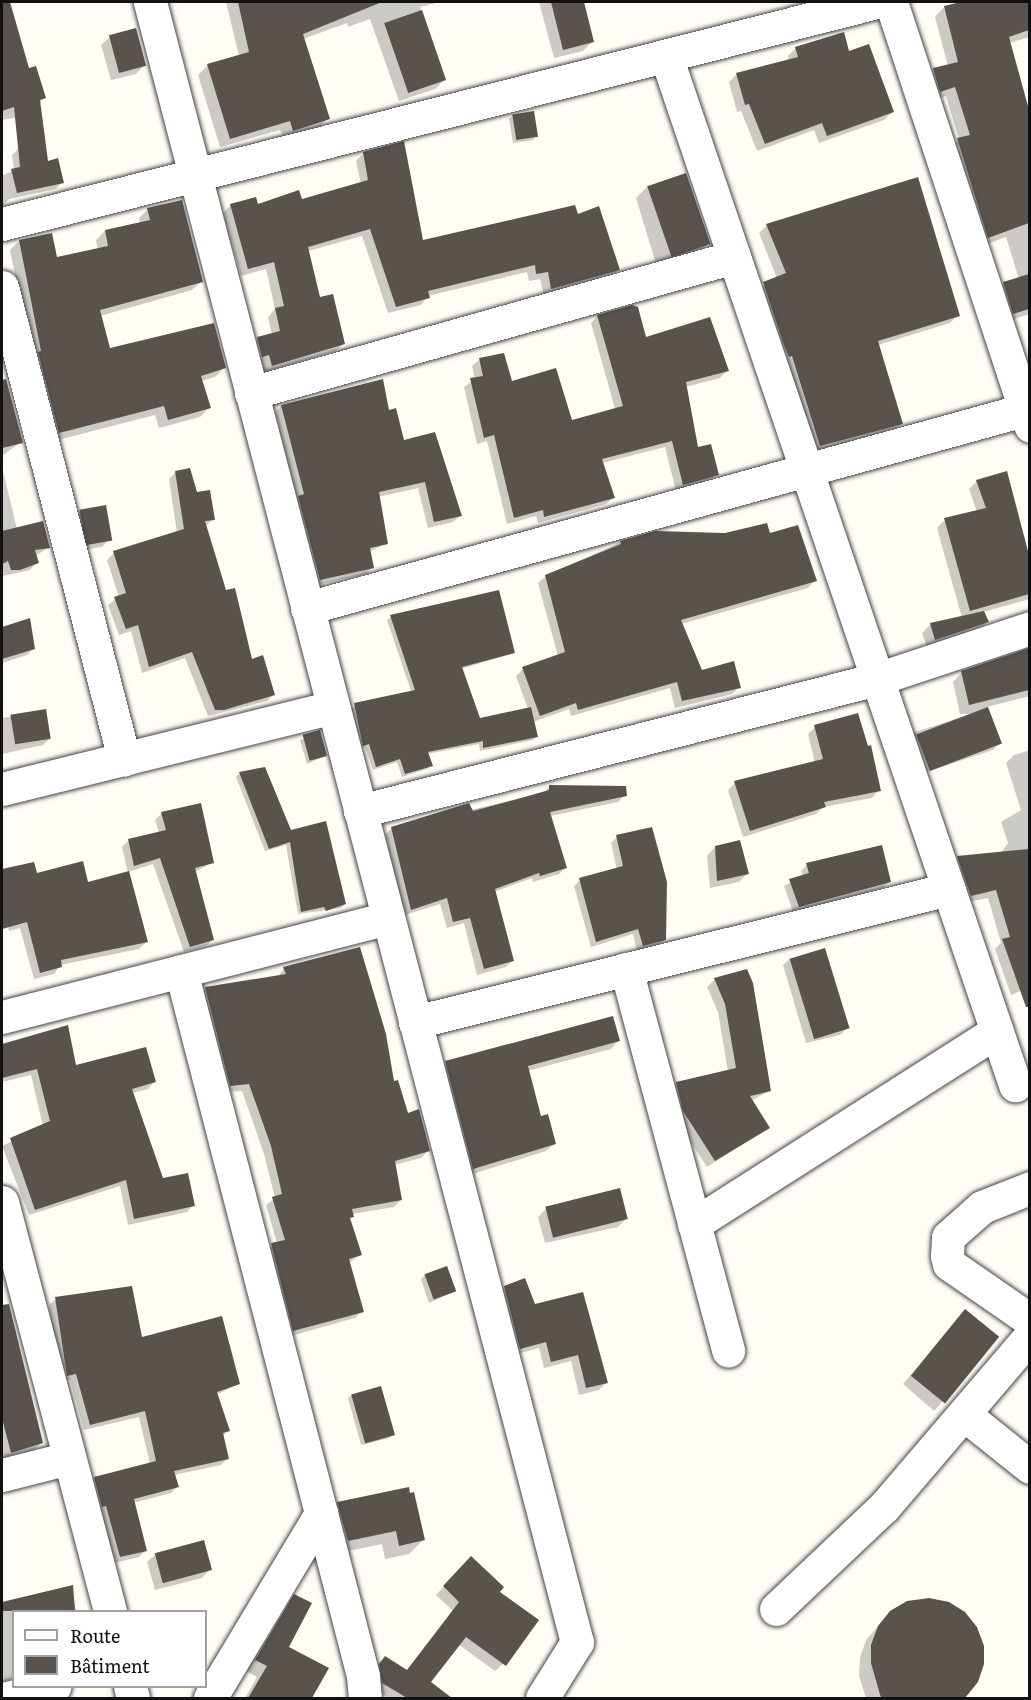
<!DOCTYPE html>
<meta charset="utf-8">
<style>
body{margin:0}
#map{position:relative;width:1031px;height:1700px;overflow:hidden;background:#fffdf5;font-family:Literata,serif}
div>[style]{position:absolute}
.shadow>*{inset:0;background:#0003}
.building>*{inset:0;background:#5a524d;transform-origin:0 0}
.roads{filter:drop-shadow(0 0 2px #444) drop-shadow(0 0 2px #444)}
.street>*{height:33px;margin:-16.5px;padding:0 16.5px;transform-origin:16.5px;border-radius:16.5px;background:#fff}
span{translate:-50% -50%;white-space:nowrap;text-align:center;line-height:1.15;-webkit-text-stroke:6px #fff;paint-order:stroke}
.frame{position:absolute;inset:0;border:3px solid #111;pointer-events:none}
.legend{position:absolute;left:12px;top:1610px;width:195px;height:78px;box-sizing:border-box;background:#fff;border:2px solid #a0a0a0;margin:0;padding:8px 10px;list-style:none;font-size:18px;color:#111}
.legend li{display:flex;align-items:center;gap:12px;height:30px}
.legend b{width:30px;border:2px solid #a0a0a0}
</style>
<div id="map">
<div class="shadow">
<div style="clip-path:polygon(226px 2px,440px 2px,420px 7px,445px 79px,435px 89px,399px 101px,370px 19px,348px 27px,347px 23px,303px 39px,328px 118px,319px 128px,284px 139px,280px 130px,220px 147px,198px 75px,208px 65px,239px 56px)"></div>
<div style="clip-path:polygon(539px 2px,582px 2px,592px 42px,583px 51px,554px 58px)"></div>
<div style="clip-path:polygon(967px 2px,1030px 2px,1030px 37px,1009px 43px,1030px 113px,1030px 314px,1004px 322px,994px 293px,1003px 284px,1019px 279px,1006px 237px,979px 247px,949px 149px,959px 139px,946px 96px,931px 100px,924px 79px,933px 70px,948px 66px,935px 17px,944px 7px)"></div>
<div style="clip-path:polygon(13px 17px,28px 70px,44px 98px,29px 115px,2px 120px,2px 20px)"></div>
<div style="clip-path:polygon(110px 37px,144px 66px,136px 74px,111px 80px,101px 45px)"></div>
<div style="clip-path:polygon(796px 48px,848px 53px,892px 112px,884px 120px,819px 143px,814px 130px,757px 151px,741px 111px,737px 112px,729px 82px,737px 74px,789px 61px,788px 56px)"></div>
<div style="clip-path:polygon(513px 115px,536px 136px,533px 140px,513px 143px,509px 119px)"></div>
<div style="clip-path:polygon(19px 148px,46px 162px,62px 182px,56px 189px,9px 199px,2px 206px,2px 176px,14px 170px,12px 155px)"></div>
<div style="clip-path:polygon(364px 153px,422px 242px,577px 216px,619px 269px,611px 277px,544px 296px,540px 279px,529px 281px,527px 272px,428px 296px,421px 305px,388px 313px,362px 236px,308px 251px,319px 299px,344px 343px,336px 351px,264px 372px,262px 362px,254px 364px,250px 346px,257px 339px,272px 335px,268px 317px,275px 309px,266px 269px,241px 276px,223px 213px,231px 205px,301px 201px,361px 184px,356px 161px)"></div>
<div style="clip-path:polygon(648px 186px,708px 244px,696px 256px,657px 267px,636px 198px)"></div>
<div style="clip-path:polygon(148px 209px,202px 281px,192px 290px,100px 316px,108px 350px,224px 368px,215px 377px,201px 381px,210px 407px,200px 417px,159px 428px,155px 415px,50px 442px,10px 250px,19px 241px,56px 259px,98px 250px,96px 240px,105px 231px,140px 224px,139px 218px)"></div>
<div style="clip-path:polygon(767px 225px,958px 315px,950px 323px,878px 345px,902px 423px,894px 431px,812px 453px,755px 291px,777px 278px,759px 233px)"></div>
<div style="clip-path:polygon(598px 316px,727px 371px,720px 378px,685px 387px,697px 449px,717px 474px,710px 481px,676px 491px,665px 447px,602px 463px,613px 498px,606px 504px,538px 523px,536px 516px,507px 524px,487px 441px,477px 444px,464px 387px,475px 379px,472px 366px,479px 360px,571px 422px,615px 409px,591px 323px)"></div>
<div style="clip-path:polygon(5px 380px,21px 442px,2px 456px,2px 381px)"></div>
<div style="clip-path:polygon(282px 405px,388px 411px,403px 442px,460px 516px,453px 522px,428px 528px,418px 488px,378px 497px,387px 543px,369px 552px,373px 567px,366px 574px,313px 586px,292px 504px,297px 499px,275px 412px)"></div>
<div style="clip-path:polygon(2px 467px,17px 529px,48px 548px,35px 556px,37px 562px,30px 570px,3px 576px)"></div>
<div style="clip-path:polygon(176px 472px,213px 519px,205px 527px,225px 592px,251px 661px,274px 694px,267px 701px,208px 716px,185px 658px,142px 673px,131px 631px,119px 635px,108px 605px,119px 597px,107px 560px,114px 553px,177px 533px,169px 479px)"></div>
<div style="clip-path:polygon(1006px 473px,1030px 561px,1030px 599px,983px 612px,987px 622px,979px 630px,927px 647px,922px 633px,930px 625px,962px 618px,937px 528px,945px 520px,977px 512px,969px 489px,977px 481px)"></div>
<div style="clip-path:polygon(80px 511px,110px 539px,102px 547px,80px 550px,72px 519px)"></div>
<div style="clip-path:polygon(769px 535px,815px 580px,808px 588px,681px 624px,701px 671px,739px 687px,732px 694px,675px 708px,670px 688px,571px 716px,569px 709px,533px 722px,536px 736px,533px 740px,480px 751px,479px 744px,427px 754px,431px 765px,427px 769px,402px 777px,397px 762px,373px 770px,365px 747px,360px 748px,351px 708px,411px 691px,387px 620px,391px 617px,514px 653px,461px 669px,479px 719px,528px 709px,516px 676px,523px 669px,558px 656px,538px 583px,546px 576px,621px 542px)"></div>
<div style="clip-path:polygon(29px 620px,34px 648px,27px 655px,2px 663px,2px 629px)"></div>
<div style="clip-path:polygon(1030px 649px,1030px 696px,987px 707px,1000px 743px,993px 750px,920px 774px,908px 739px,915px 732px,971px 714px,960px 714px,953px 682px,962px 672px)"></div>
<div style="clip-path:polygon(45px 711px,50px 739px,43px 745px,2px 754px,2px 718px)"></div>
<div style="clip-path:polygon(815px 727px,879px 790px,872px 798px,823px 807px,816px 814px,743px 837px,728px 790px,735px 783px,815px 763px,808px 734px)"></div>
<div style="clip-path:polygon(319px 732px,325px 756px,307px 764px,300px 740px)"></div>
<div style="clip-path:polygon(1030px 750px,1030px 987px,1011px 995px,995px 949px,1001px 943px,988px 898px,963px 903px,950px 866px,958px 858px,1001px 853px,1008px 843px,1001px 822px,1021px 810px,1006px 763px,1014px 755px)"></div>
<div style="clip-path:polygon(240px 773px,345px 904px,341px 908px,298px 914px,286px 845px,265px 851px,236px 777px)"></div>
<div style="clip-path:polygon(550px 786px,625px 795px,618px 802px,550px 816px,566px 867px,559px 874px,533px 882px,532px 878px,494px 892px,512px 961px,506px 967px,477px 975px,464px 923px,447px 928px,440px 904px,405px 915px,385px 835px,392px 828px,543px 793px)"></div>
<div style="clip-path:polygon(162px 813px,213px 862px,195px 872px,212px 940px,206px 946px,184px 952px,153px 864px,128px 872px,146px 942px,139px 949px,60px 965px,54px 974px,34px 979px,20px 928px,9px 931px,2px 902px,2px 871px,87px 884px,128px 873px,122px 847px,128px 841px,159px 833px,155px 820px)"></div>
<div style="clip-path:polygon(617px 837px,665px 939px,659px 946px,637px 951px,633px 934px,591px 947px,574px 886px,580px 880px,617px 870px,611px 843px)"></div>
<div style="clip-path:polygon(715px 847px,748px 873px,739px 882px,710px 888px,707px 856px)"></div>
<div style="clip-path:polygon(807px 865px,889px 882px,883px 888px,793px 912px,784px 886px,803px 876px,801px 871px)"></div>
<div style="clip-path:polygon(790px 959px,847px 1028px,840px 1035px,806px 1043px,783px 965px)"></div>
<div style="clip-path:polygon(284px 968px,392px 1083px,428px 1151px,421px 1158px,394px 1165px,401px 1200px,394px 1207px,352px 1214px,349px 1220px,360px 1255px,349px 1263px,362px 1311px,355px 1318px,287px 1337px,264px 1251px,277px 1243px,266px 1205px,275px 1198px,264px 1154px,242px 1091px,223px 1092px,198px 996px,205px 989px,278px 977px)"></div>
<div style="clip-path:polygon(746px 971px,769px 1091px,751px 1101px,768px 1128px,707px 1167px,676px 1119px,669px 1091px,676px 1083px,728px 1072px,718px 1012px,707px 987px,715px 979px)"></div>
<div style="clip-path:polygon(67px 1027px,75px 1066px,154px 1082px,148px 1089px,132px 1093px,162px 1180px,193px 1205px,187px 1212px,128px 1225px,120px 1186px,29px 1215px,2px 1146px,43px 1126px,31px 1075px,2px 1082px,2px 1046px)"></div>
<div style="clip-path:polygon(618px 1041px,611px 1049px,527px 1071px,540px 1118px,554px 1144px,546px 1151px,466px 1176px,438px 1070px,446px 1063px)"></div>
<div style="clip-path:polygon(546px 1209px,626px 1219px,618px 1227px,545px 1243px,538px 1217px)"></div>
<div style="clip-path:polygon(425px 1275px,455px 1291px,429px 1303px,421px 1279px)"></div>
<div style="clip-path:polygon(504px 1287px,534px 1306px,606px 1383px,599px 1390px,579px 1395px,571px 1361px,544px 1368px,539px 1348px,513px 1355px,497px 1294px)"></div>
<div style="clip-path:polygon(56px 1299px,238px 1384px,216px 1395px,228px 1430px,223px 1436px,228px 1458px,221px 1465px,174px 1475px,177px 1487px,171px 1493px,133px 1503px,146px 1550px,139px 1557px,114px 1563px,88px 1485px,95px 1478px,150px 1464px,139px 1417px,84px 1430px,70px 1380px,61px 1382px,49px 1305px)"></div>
<div style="clip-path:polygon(8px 1306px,42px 1442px,34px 1450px,2px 1460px,2px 1307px)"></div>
<div style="clip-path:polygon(957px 1319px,997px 1338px,934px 1411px,903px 1384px)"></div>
<div style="clip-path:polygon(352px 1395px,393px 1435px,389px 1438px,361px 1445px,348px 1398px)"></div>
<div style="clip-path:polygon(338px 1503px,423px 1540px,409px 1554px,385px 1559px,382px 1544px,334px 1554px,324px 1517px)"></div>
<div style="clip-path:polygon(156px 1554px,210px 1569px,202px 1578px,155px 1590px,147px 1562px)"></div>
<div style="clip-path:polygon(471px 1558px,497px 1592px,503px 1664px,495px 1671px,458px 1644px,428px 1682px,450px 1698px,388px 1698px,375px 1690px,372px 1673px,378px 1665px,385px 1658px,406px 1671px,453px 1611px,436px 1595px)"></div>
<div style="clip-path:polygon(72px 1587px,76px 1612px,14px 1612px,14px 1678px,2px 1682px,2px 1604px)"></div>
<div style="clip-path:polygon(295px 1596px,287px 1647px,327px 1668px,311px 1698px,245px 1698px,257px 1677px,246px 1671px)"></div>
<div style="clip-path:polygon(891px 1612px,977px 1682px,963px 1698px,866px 1698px,859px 1676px,860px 1658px,866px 1640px)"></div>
</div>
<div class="building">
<div style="clip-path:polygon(2px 2px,10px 2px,29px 68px,36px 66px,46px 98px,40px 100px,48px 161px,58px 158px,64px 183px,17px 193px,11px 169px,20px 167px,14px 107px,2px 111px)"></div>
<div style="clip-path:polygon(238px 2px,382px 2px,303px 34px,330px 119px,293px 131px,290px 121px,230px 139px,207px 64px,249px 52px)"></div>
<div style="clip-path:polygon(551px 2px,584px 2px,594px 42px,563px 50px)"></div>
<div style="clip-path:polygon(961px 2px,1029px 2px,1029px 30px,1009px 37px,1029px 110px,1029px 223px,988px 238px,957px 138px,970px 135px,955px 87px,940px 92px,933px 68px,958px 62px,944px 6px)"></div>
<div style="left:422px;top:10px;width:74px;height:40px;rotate:71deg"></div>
<div style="left:136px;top:28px;width:39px;height:28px;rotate:75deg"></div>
<div style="clip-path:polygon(844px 32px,849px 51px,869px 44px,894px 112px,827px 136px,822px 123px,765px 144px,749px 104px,745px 105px,736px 73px,798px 57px,795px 47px)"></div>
<div style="left:534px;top:111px;width:26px;height:22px;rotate:81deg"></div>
<div style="clip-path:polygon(404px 141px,423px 240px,575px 205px,578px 214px,599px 206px,620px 270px,551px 289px,548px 272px,536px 274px,535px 265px,428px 291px,430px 298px,396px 307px,370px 229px,308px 247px,320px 297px,333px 294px,345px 344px,272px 366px,269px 355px,262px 357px,257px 337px,280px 331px,275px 308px,284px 306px,274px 262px,248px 269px,230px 204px,256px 197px,258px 204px,299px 190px,302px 199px,368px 180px,363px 152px)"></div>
<div style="left:686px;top:173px;width:75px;height:41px;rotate:71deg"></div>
<div style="clip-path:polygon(918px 177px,960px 316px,878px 341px,903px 424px,820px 446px,792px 356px,789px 357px,784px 345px,763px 282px,786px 273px,766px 224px)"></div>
<div style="clip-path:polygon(182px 200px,203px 282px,100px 310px,110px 348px,214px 323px,226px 368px,201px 376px,211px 408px,168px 420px,164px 406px,59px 433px,38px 352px,41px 351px,19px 240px,52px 233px,57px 257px,108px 246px,105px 230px,150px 220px,147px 208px)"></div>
<div style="clip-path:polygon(1029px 274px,1029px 309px,1013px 314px,1003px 282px)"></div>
<div style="clip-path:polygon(632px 305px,638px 307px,646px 337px,710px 317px,729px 371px,686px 382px,698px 447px,711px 444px,719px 475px,683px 485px,672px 441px,602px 459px,615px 498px,544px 517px,543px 510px,514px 518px,494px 435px,484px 438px,470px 378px,483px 376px,479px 358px,504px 353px,512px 381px,556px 368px,572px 420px,623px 406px,597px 315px)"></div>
<div style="clip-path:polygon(6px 379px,23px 443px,2px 448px,2px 380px)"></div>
<div style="clip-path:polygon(383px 379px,389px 410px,396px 408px,404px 440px,435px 432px,462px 516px,434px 522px,425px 482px,379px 492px,388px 544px,370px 548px,374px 568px,320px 580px,298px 496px,304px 494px,281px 405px)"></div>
<div style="clip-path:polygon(190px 468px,197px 492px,210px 490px,215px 520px,205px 521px,226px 590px,235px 588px,252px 659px,263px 655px,275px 695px,224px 710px,215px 710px,192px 652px,149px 667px,138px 625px,126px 629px,114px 597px,126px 593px,113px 551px,184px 529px,175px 471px)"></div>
<div style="clip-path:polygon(1007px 471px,1029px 555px,1029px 594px,970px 611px,944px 518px,986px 508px,976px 480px)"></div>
<div style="left:106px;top:505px;width:36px;height:27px;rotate:80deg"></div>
<div style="clip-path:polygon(43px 521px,50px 548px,35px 550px,39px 563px,20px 570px,11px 570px,8px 561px,2px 564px,2px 531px)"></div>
<div style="clip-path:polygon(767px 523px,770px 533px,798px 525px,817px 581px,681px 620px,702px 670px,734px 661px,741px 688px,682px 701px,677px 682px,578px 710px,576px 703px,540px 716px,522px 667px,565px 652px,545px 575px,621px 544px,620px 541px,655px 531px,725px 533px)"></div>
<div style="clip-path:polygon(499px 590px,515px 653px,462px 667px,480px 718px,531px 707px,538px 737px,483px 748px,483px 741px,428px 752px,433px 766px,405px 774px,400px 759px,376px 767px,369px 744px,363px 746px,354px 703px,415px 690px,390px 615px)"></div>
<div style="clip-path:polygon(984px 611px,989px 622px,935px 640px,930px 623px)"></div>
<div style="clip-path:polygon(30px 618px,35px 649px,2px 659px,2px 627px)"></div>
<div style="clip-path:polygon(1029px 648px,1029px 690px,969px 705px,961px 671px)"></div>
<div style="left:988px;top:707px;width:39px;height:77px;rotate:69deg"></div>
<div style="left:46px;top:709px;width:30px;height:36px;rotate:81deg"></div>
<div style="clip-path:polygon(858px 713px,868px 746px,871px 745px,881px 791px,824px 802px,826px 807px,750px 831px,734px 781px,823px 759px,814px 725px)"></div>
<div style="left:320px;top:730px;width:27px;height:18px;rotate:75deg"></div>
<div style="clip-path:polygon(265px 767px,291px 830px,326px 821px,346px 904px,326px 911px,324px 907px,301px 912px,290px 842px,269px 849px,239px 772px)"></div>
<div style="clip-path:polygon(549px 785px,626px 786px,627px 796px,550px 812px,567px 868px,540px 876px,539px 873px,495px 889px,514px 961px,484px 969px,470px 918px,453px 922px,447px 898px,411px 910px,391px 827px,469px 803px,473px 811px,514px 800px,549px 790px)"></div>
<div style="clip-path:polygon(201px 803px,214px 863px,195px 868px,214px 940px,190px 947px,160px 858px,134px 866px,128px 839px,166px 830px,161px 812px)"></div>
<div style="clip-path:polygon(652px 827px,667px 882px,666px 940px,643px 946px,638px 929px,596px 942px,579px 878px,623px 866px,616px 835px)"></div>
<div style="clip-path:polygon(740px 840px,749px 874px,717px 881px,715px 846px)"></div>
<div style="clip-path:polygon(882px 845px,891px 882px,799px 907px,789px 879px,809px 873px,806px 863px)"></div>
<div style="clip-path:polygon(1029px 849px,1029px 1007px,1026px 1007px,1002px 939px,1010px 937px,996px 890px,971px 896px,957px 856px)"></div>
<div style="clip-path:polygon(83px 861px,88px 882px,129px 871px,148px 942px,61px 960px,62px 967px,40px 973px,27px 922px,2px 929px,2px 869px,34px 862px,37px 873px)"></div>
<div style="clip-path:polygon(360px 947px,386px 1034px,394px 1081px,398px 1080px,408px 1113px,419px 1109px,430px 1151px,395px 1161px,402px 1200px,352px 1209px,354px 1217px,350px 1218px,362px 1255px,349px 1259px,364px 1312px,293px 1331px,271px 1243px,285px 1240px,272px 1197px,282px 1194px,271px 1146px,249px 1084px,230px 1086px,205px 987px,286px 974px,283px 967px)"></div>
<div style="left:825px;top:948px;width:84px;height:37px;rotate:73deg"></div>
<div style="clip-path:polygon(747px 969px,753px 983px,771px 1091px,750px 1096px,770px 1128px,715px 1161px,683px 1111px,676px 1082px,736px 1068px,725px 1004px,714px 978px)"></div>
<div style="clip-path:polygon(613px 1016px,620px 1041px,528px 1066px,541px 1116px,548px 1114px,556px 1144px,473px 1169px,445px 1061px)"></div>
<div style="clip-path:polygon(68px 1025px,76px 1065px,146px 1047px,156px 1082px,132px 1089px,163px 1178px,188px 1173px,195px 1206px,134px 1219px,126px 1180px,35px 1210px,10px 1138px,50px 1121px,37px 1069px,2px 1078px,2px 1044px)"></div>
<div style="left:620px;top:1188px;width:32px;height:77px;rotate:76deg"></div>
<div style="left:447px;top:1266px;width:27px;height:24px;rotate:70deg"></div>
<div style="clip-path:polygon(525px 1278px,535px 1304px,583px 1292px,608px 1383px,586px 1388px,578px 1355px,551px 1362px,546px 1342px,520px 1349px,504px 1286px)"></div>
<div style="clip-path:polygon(132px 1286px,142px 1337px,222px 1316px,240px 1384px,217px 1392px,230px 1431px,223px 1433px,229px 1459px,174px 1471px,179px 1487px,134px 1499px,147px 1551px,120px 1557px,106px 1506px,102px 1507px,94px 1477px,156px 1461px,145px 1411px,90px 1425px,76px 1374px,67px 1376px,55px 1297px)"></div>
<div style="clip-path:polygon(9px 1304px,43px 1443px,11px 1453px,2px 1418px,2px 1305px)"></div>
<div style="left:965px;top:1309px;width:44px;height:86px;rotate:39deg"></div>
<div style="left:381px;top:1386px;width:51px;height:31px;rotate:74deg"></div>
<div style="clip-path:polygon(409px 1487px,410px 1493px,414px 1492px,425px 1540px,399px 1546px,396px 1531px,348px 1541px,337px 1502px)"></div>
<div style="left:204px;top:1540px;width:31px;height:51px;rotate:75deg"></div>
<div style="clip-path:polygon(471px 1556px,504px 1587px,500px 1592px,539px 1620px,506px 1666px,466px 1637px,431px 1682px,452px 1698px,407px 1698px,382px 1683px,379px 1664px,385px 1656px,407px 1670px,459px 1602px,443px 1586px)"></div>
<div style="clip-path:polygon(73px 1585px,75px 1611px,2px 1611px,2px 1602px)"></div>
<div style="clip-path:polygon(294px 1594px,312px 1603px,289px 1647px,329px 1668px,312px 1698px,248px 1698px,267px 1666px,255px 1660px)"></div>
<div style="clip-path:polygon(929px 1598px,949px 1602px,965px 1612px,977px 1627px,984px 1646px,984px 1664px,978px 1682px,965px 1698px,881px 1698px,871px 1663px,871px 1645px,878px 1626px,890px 1611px,907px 1601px)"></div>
</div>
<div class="roads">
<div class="street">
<div style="left:150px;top:2px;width:1695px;rotate:75.41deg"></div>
<div style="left:577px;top:1642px;width:66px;rotate:122deg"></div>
<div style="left:891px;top:2px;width:446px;rotate:71.8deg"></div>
<div style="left:666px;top:56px;width:1087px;rotate:71.26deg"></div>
<div style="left:2px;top:224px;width:903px;rotate:-14.24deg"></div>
<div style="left:2px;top:287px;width:488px;rotate:75.5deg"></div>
<div style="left:251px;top:393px;width:502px;rotate:-15.73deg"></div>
<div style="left:307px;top:608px;width:744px;rotate:-15.44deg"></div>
<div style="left:2px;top:789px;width:341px;rotate:-13.9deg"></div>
<div style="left:360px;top:811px;width:534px;rotate:-14.32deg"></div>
<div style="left:877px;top:679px;width:161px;rotate:-18.4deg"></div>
<div style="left:626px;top:969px;width:395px;rotate:75deg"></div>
<div style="left:181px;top:971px;width:728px;rotate:75.52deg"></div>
<div style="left:363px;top:1676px;width:22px;rotate:85deg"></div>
<div style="left:2px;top:1017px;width:398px;rotate:-14.4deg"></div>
<div style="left:415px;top:1022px;width:550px;rotate:-13.99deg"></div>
<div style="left:1030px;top:1188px;width:52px;rotate:158.4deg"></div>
<div style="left:982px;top:1207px;width:45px;rotate:138.6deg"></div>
<div style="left:948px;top:1237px;width:19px;rotate:93deg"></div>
<div style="left:947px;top:1256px;width:8px;rotate:76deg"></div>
<div style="left:949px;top:1264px;width:98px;rotate:34.7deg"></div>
<div style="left:2px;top:1202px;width:424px;rotate:75.2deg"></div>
<div style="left:694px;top:1224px;width:359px;rotate:-32.5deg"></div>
<div style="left:965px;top:1415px;width:83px;rotate:38.7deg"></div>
<div style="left:2px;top:1475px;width:69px;rotate:-14.2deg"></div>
<div style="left:776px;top:1609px;width:149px;rotate:-43.4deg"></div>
<div style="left:884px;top:1507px;width:225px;rotate:-49.5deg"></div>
<div style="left:130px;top:1686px;width:12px;rotate:76deg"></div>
<div style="left:7px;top:1698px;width:49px;rotate:-14deg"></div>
<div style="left:210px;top:1698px;width:216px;rotate:-59deg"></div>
</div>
</div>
<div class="frame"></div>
<ul class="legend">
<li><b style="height:8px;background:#fff"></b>Route</li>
<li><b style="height:16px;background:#5a524d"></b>Bâtiment</li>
</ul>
</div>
